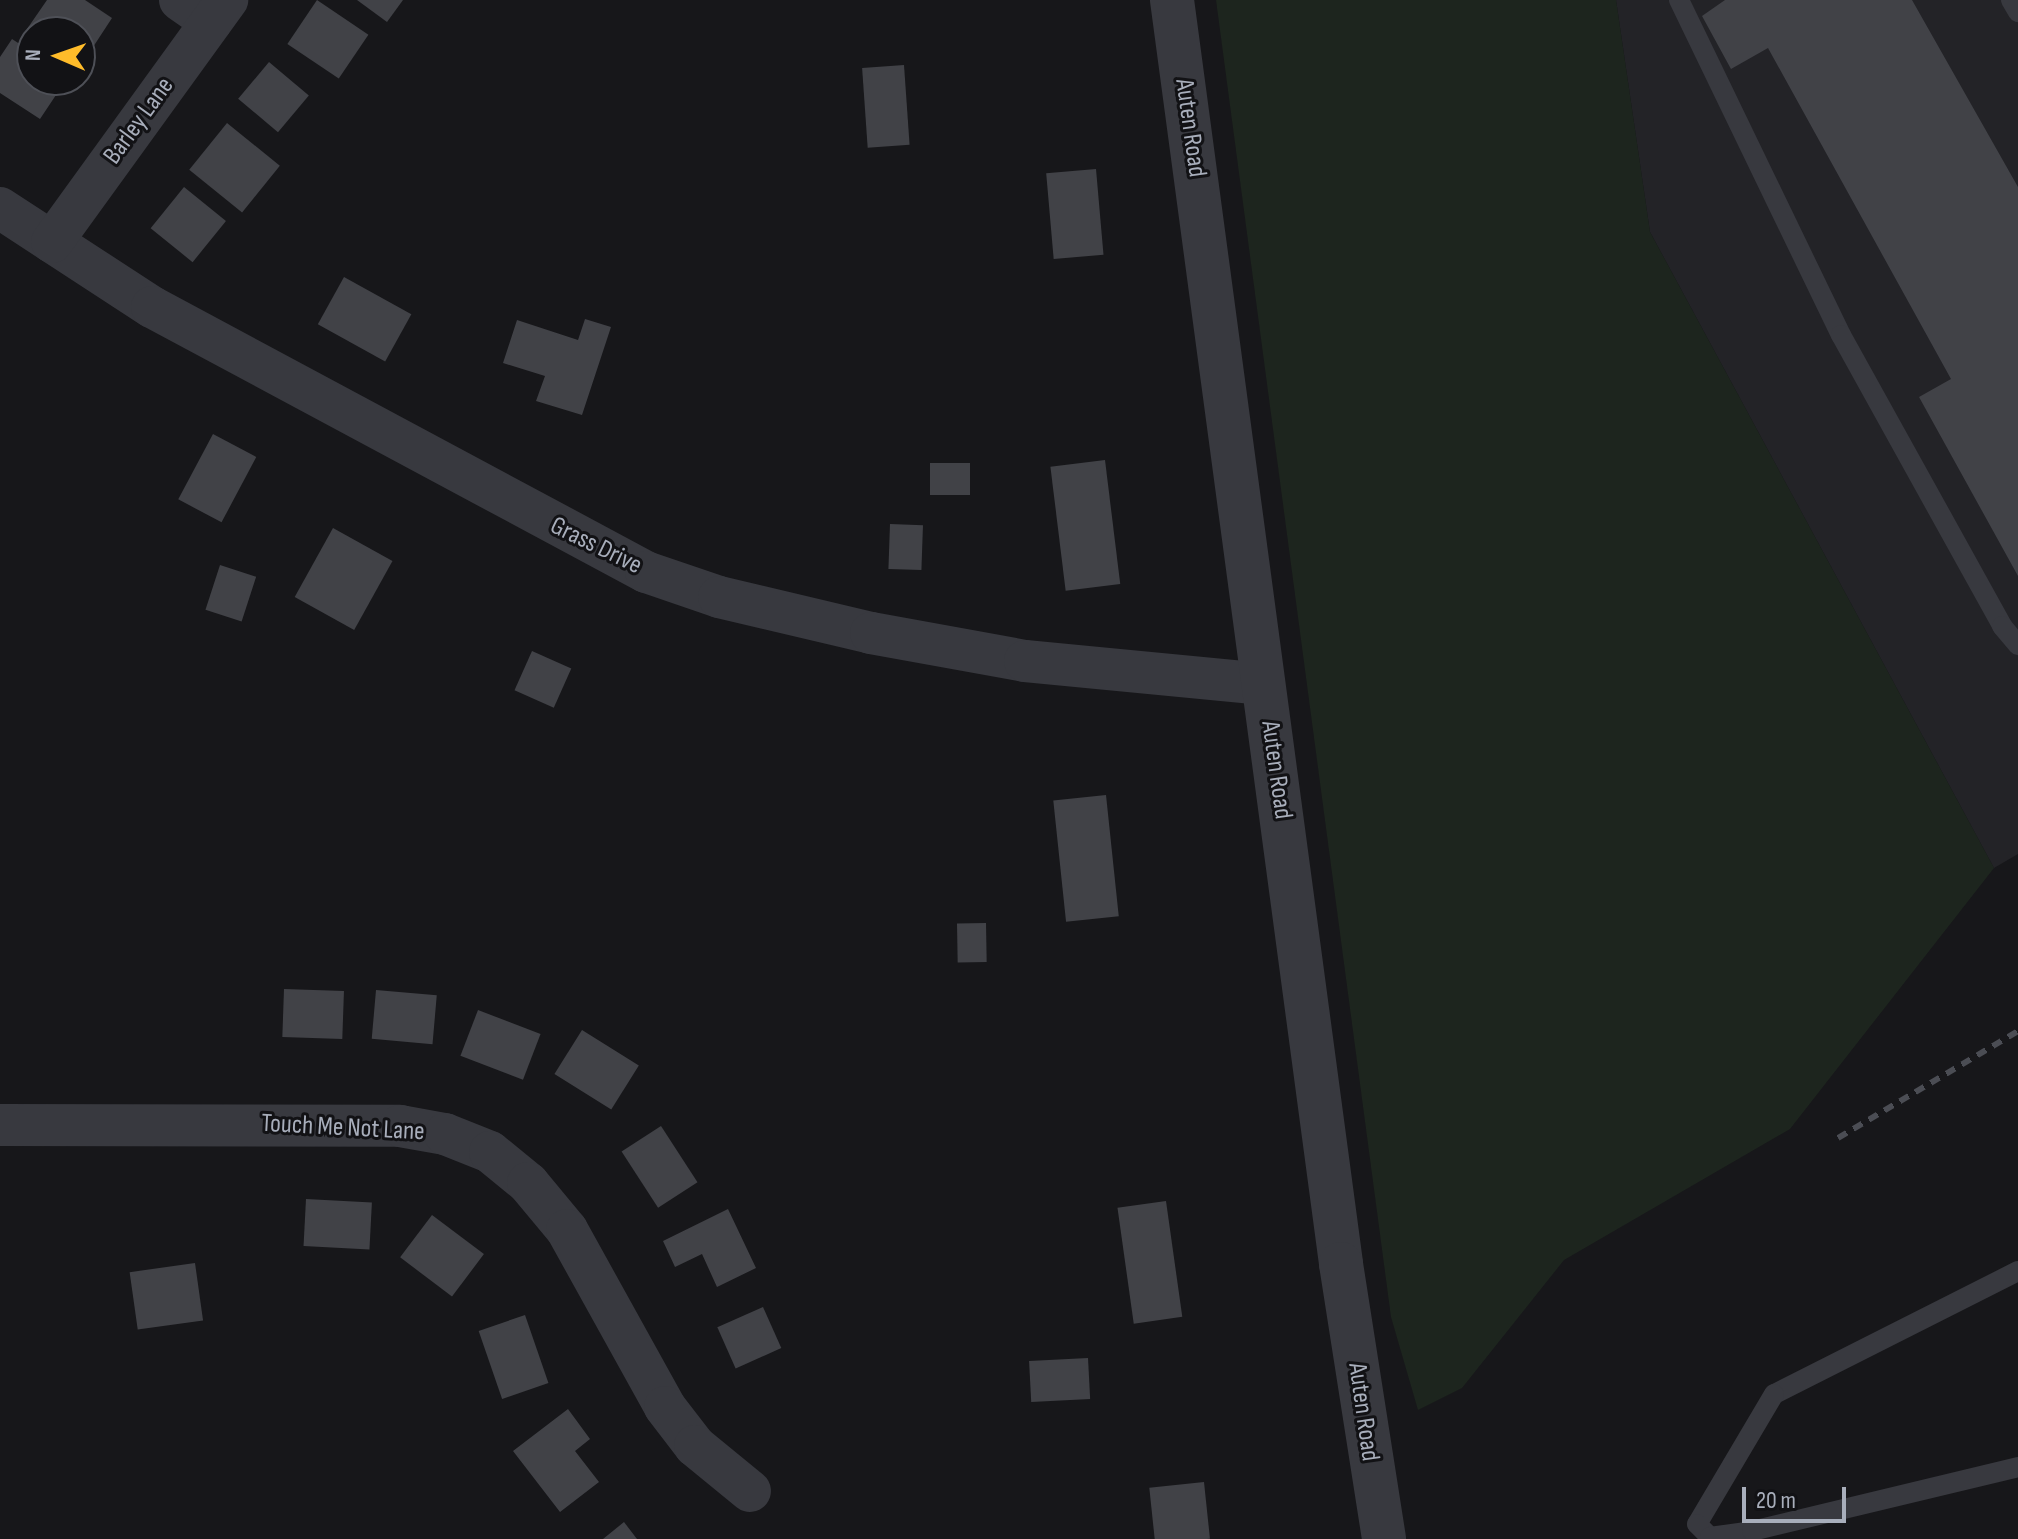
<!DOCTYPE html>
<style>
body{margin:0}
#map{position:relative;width:2018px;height:1539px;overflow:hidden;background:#17171a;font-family:"Sofia Sans Condensed",sans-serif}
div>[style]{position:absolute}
.built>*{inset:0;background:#232327}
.green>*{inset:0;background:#1d251e}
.building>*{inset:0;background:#414247;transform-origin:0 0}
.service>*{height:20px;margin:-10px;padding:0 10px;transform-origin:10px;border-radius:10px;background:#38393f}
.minor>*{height:42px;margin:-21px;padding:0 21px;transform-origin:21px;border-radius:21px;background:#38393f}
.tertiary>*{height:44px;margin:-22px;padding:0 22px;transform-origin:22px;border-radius:22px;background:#38393f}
.rail>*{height:6px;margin-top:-3px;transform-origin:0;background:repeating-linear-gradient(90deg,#4b4d54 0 10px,transparent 0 18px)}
span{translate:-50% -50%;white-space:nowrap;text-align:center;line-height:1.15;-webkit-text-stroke:6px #121215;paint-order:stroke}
.street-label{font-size:26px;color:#a8aebb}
.north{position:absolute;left:16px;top:16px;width:80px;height:80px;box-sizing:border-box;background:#121215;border:2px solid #4e5057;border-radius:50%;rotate:272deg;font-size:22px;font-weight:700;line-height:32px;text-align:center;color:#a8aebb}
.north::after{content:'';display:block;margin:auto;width:28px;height:36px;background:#ffbc2a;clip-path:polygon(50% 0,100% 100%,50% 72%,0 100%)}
.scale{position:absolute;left:1742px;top:1487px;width:104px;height:36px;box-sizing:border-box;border:4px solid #a8aebb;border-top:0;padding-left:10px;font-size:24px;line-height:28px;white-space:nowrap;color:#a8aebb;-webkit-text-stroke:6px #121215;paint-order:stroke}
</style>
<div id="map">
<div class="built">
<div style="clip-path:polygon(1616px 0,2018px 0,2018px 854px,1994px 868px,1650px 232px)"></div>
</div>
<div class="green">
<div style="clip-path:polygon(1216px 0,1616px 0,1650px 232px,1994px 868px,1790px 1129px,1564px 1260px,1462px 1388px,1418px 1410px,1391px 1317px)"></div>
</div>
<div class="building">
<div style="clip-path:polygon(47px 0,85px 0,112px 18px,80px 67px,80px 32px,27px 29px)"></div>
<div style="left:317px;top:0;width:62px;height:53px;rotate:34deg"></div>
<div style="clip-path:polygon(357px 0,403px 0,387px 22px)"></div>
<div style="clip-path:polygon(1725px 0,1912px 0,2018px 187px,2018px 576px,1919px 397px,1951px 379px,1768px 48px,1731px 69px,1702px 16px)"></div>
<div style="clip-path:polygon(12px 39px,32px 52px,32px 80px,66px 80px,40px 119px,0 93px,0 57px)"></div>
<div style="left:269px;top:62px;width:52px;height:48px;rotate:40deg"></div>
<div style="left:904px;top:65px;width:80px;height:42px;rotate:86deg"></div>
<div style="left:227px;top:123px;width:68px;height:60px;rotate:39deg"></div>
<div style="left:1096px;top:169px;width:86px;height:50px;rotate:85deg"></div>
<div style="left:184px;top:187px;width:54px;height:53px;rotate:39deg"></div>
<div style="left:344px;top:277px;width:77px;height:54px;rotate:29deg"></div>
<div style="clip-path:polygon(585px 319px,611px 327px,582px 415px,536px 401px,545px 376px,503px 363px,517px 320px,578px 340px)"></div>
<div style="left:213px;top:434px;width:49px;height:74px;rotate:28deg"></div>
<div style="left:1105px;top:460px;width:125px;height:55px;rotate:83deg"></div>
<div style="left:930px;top:463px;width:40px;height:32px"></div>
<div style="left:890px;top:524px;width:33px;height:45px;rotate:2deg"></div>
<div style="left:333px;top:528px;width:68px;height:79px;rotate:29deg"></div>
<div style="left:220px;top:565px;width:38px;height:47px;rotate:18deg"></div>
<div style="left:532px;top:651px;width:43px;height:43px;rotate:24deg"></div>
<div style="left:1106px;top:795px;width:122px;height:53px;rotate:84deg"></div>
<div style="left:986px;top:923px;width:39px;height:29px;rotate:89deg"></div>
<div style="left:284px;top:989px;width:60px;height:48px;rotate:2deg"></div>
<div style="left:376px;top:990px;width:61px;height:49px;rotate:5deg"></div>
<div style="left:478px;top:1010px;width:67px;height:49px;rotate:21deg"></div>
<div style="left:582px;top:1030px;width:67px;height:52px;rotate:32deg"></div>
<div style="left:661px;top:1126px;width:67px;height:47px;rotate:57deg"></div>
<div style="left:306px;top:1199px;width:66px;height:47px;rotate:3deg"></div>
<div style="left:1166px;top:1201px;width:117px;height:49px;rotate:82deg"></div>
<div style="clip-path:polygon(728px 1209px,756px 1268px,717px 1287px,702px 1254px,675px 1267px,663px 1241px)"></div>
<div style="left:432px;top:1215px;width:65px;height:53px;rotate:37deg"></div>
<div style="left:195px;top:1263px;width:58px;height:66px;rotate:82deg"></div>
<div style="left:763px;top:1307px;width:45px;height:50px;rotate:66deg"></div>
<div style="left:525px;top:1315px;width:72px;height:49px;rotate:71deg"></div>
<div style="left:1088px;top:1358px;width:41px;height:59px;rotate:87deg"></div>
<div style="clip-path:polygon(568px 1409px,590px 1439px,575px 1451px,599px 1482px,560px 1512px,513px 1451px)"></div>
<div style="left:1204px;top:1482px;width:57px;height:55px;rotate:84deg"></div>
<div style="clip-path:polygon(624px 1522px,637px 1539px,603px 1539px)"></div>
</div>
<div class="service">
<div style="left:1679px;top:0;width:372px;rotate:64.2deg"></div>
<div style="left:1841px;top:335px;width:333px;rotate:61deg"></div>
<div style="left:2002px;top:626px;width:25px;rotate:50deg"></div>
<div style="left:2011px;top:0;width:14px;rotate:60deg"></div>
<div style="left:2018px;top:1271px;width:273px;rotate:153.2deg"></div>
<div style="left:1774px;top:1394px;width:151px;rotate:120.6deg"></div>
<div style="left:1697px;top:1524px;width:18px;rotate:45deg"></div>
<div style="left:1710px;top:1537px;width:42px;rotate:-8.1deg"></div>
<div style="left:1752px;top:1531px;width:274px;rotate:-13.5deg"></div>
</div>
<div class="minor">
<div style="left:180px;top:0;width:38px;rotate:35deg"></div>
<div style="left:0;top:208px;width:181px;rotate:33.1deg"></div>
<div style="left:152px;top:307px;width:561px;rotate:28.21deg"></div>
<div style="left:646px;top:572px;width:77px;rotate:18.9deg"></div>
<div style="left:719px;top:597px;width:156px;rotate:13.3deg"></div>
<div style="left:871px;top:633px;width:157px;rotate:10.3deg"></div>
<div style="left:1025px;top:661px;width:240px;rotate:5.5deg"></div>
<div style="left:52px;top:242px;width:299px;rotate:-54.1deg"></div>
<div style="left:0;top:1125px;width:400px;rotate:0.1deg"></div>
<div style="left:400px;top:1126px;width:46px;rotate:10.1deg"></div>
<div style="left:445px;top:1134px;width:48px;rotate:21.8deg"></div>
<div style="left:490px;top:1152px;width:49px;rotate:39.2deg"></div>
<div style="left:528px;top:1183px;width:61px;rotate:50.3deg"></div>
<div style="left:567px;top:1230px;width:202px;rotate:61deg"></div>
<div style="left:665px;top:1407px;width:49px;rotate:52.4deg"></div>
<div style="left:695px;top:1446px;width:71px;rotate:39.3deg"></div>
</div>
<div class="tertiary">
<div style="left:1172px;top:0;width:1275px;rotate:82.38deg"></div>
<div style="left:1341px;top:1264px;width:278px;rotate:81.1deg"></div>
</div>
<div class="rail">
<div style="left:1838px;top:1138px;width:209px;rotate:-30.7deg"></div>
</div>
<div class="street-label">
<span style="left:139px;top:121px;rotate:-54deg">Barley Lane</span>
<span style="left:1190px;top:128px;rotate:82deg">Auten Road</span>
<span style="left:596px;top:546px;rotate:26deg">Grass Drive</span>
<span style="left:1276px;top:770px;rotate:82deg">Auten Road</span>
<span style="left:343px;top:1128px;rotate:3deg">Touch Me Not Lane</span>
<span style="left:1363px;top:1412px;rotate:82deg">Auten Road</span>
</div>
<div class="north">N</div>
<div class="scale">20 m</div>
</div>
